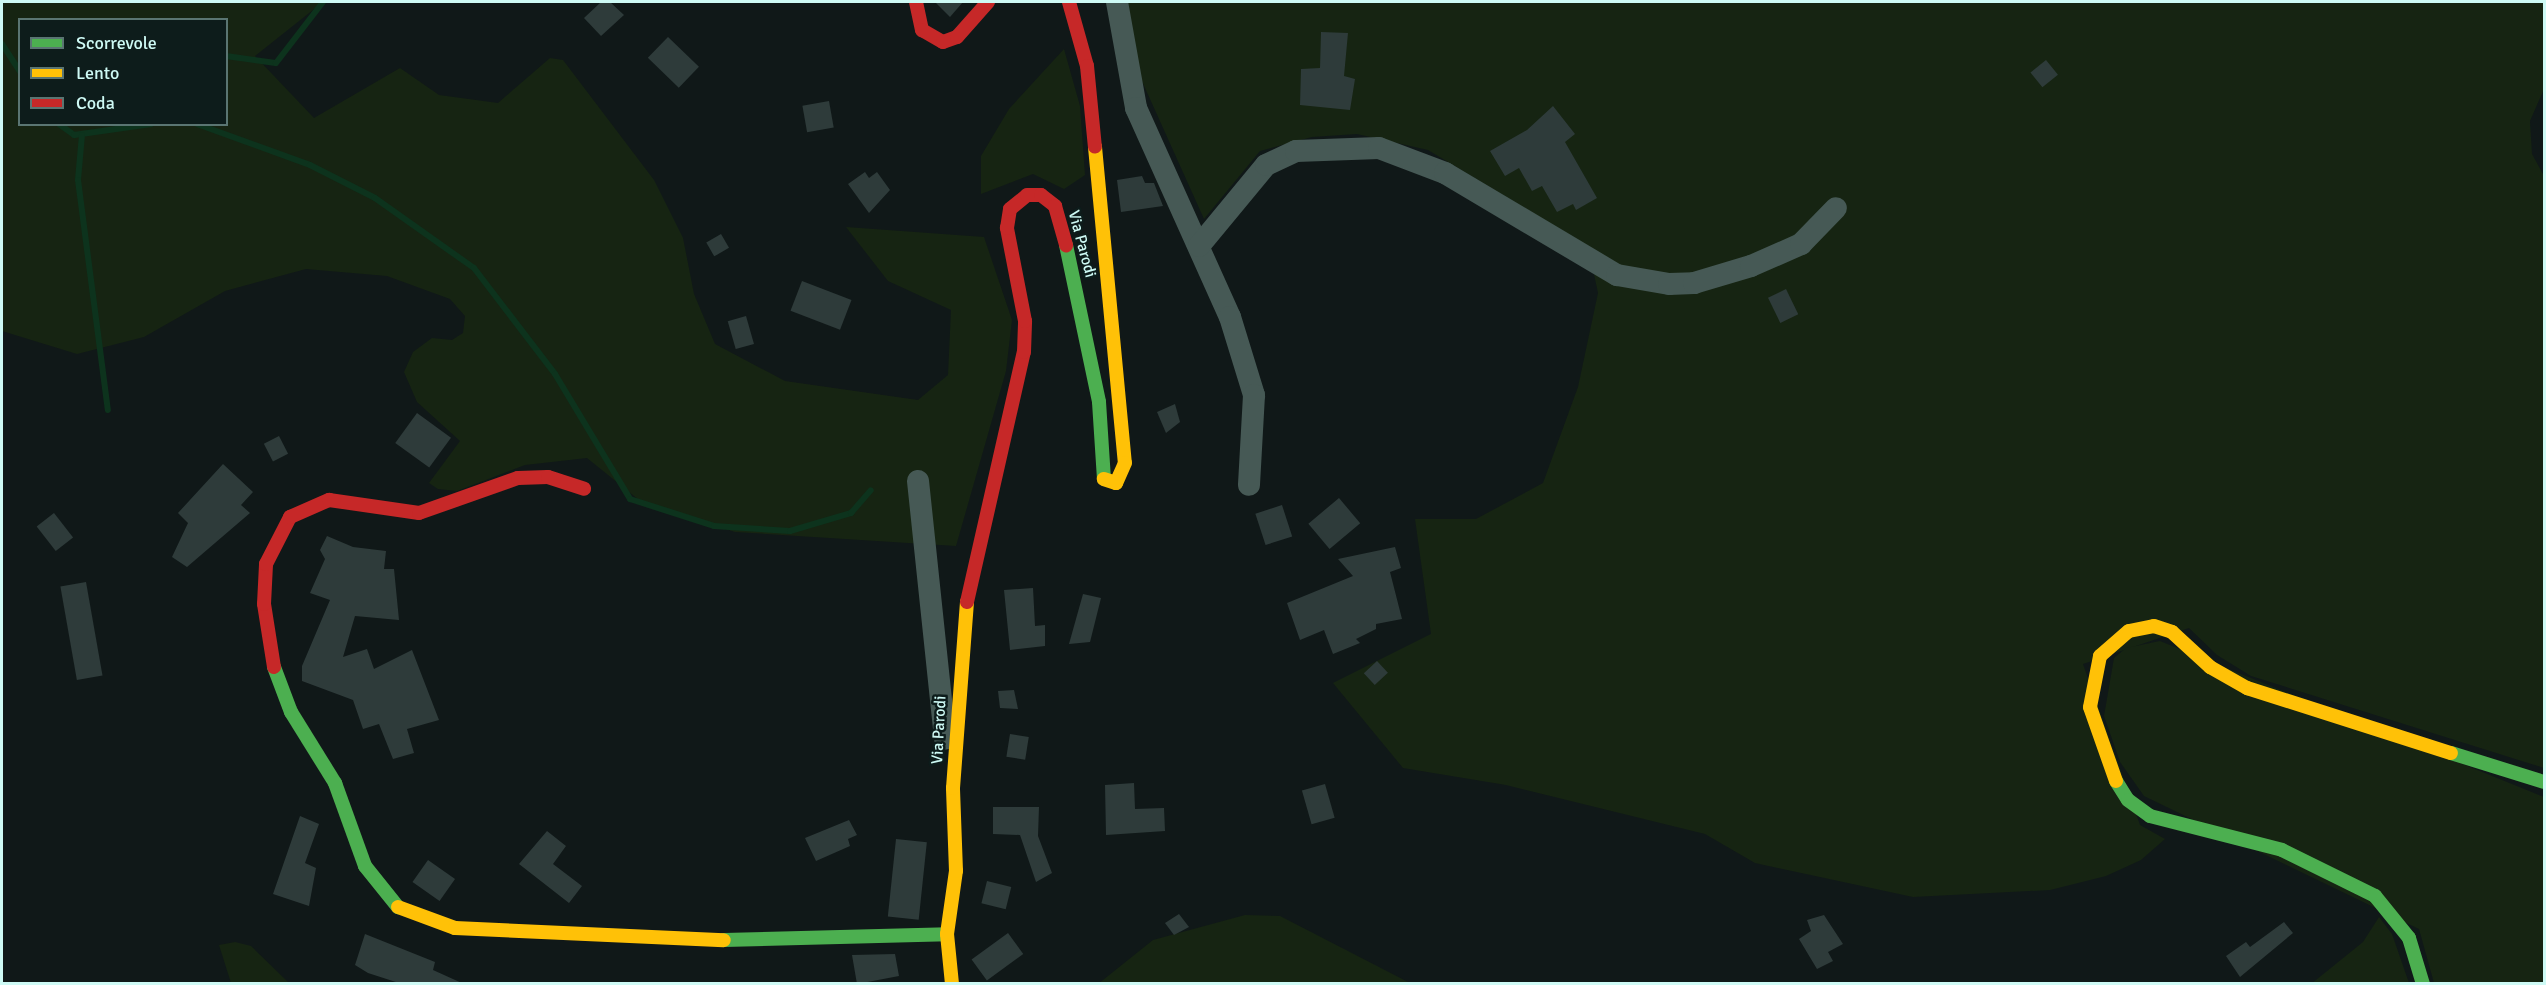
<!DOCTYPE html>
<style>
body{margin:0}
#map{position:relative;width:2546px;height:985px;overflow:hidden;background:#101818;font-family:Signika,sans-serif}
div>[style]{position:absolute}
.green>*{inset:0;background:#162412}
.stream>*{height:6px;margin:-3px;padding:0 3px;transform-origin:3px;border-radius:3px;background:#0d331d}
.building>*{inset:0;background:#2e3b3a;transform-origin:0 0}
.street>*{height:22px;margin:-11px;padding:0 11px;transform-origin:11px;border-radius:11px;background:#465955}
.fast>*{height:14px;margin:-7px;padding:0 7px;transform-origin:7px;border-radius:7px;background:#4caf50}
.slow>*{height:14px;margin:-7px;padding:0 7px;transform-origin:7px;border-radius:7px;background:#ffc107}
.jam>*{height:14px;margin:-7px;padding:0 7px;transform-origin:7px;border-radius:7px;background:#c62828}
span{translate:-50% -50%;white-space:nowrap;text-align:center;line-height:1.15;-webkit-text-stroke:5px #0d1c1b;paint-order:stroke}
.street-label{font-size:16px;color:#cefaf5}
.frame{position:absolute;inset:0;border:3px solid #cefaf5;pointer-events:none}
.legend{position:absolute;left:18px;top:18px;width:210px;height:108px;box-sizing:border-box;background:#0d1c1b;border:2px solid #5a7572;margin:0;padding:8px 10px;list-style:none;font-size:18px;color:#cefaf5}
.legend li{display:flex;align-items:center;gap:12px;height:30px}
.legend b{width:30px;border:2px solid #5a7572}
</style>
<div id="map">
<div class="green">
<div style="clip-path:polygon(evenodd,2px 2px,323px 2px,255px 56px,314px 118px,400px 68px,439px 95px,498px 103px,550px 58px,563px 60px,654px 180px,683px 238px,694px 294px,715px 344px,785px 381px,918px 400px,948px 375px,951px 310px,888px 281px,846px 227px,984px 237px,1012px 320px,1006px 371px,956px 546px,735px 532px,639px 500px,587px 458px,525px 465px,457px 491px,438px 489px,429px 483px,460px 441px,417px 402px,404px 372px,413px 352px,432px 338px,452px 340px,463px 333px,465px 316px,450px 299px,387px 276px,306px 269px,225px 291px,144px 337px,77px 354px,2px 331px,2px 2px,20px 20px,226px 20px,226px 124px,20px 124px,20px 20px)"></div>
<div style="clip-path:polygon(1126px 2px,2544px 2px,2544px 89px,2530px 121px,2532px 154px,2544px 176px,2544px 768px,2251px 676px,2217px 655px,2189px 628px,2083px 664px,2140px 825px,2165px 839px,2141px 860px,2106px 876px,2050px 890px,1913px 897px,1755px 863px,1705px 834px,1506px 785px,1403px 768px,1333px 683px,1431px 634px,1415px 519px,1476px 519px,1543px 483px,1578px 387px,1598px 293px,1588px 246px,1428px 150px,1357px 134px,1312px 137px,1260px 151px,1204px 219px,1141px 79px)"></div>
<div style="clip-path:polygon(1064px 49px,1080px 106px,1085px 175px,1064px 189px,1033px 174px,981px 194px,981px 156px,1009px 109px)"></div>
<div style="clip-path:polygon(2160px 641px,2544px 797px,2544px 983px,2434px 983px,2419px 929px,2144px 796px,2120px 762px,2104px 716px,2114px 658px,2126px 648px)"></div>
<div style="clip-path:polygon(1245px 915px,1280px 916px,1410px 983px,1098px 984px,1153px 940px)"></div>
<div style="clip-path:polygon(2379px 917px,2392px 934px,2409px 983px,2311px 984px,2363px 942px)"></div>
<div style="clip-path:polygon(235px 942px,251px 946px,289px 983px,231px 983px,219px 945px)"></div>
</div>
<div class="stream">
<div style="left:2px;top:44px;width:33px;rotate:57deg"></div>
<div style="left:226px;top:56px;width:50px;rotate:8deg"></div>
<div style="left:276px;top:63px;width:77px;rotate:-52.4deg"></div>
<div style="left:59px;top:124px;width:19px;rotate:36deg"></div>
<div style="left:74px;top:135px;width:78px;rotate:-8.1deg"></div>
<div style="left:197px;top:124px;width:120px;rotate:19.9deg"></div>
<div style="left:310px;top:165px;width:73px;rotate:26.9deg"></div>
<div style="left:375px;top:198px;width:121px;rotate:35.3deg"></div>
<div style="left:474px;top:268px;width:133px;rotate:52.6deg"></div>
<div style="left:555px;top:374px;width:146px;rotate:59deg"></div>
<div style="left:630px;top:499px;width:88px;rotate:17.8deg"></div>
<div style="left:714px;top:526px;width:76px;rotate:3.8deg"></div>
<div style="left:790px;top:531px;width:64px;rotate:-16.4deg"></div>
<div style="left:851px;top:513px;width:30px;rotate:-49deg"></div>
<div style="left:82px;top:135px;width:45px;rotate:95.1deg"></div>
<div style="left:78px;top:180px;width:232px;rotate:82.6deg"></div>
</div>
<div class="building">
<div style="clip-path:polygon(601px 2px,610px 2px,624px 15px,601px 36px,584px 18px)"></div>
<div style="clip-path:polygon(935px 2px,963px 2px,950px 17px)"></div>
<div style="clip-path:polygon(1321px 32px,1348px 33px,1344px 76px,1355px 79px,1350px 110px,1300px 105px,1301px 69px,1320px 68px)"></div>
<div style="left:668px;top:37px;width:43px;height:29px;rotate:44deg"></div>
<div style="left:2046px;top:60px;width:19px;height:20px;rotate:51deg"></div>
<div style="left:829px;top:101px;width:27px;height:27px;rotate:80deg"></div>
<div style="clip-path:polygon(1553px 106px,1575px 134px,1565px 142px,1597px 198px,1576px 210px,1573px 204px,1557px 212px,1542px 186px,1532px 191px,1519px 168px,1505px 176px,1490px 151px,1527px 130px)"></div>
<div style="clip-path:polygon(865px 172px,869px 178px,877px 172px,890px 190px,869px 213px,848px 184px)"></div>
<div style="clip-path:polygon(1142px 176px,1145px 183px,1154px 183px,1163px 206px,1121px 212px,1117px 180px)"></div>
<div style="left:721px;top:234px;width:16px;height:17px;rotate:60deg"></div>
<div style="left:802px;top:281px;width:53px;height:32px;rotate:21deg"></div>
<div style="left:1786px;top:289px;width:28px;height:20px;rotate:64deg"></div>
<div style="left:746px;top:316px;width:29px;height:19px;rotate:74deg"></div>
<div style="clip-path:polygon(1175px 404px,1180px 422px,1166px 433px,1157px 412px)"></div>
<div style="left:417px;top:413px;width:42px;height:37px;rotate:36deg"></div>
<div style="left:279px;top:436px;width:20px;height:17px;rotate:63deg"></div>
<div style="clip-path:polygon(223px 464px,253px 492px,241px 505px,250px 513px,187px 567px,172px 557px,188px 523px,178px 513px)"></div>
<div style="left:1339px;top:498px;width:33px;height:40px;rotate:50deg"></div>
<div style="left:1282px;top:505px;width:33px;height:28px;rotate:72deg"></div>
<div style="left:54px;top:513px;width:31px;height:22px;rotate:52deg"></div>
<div style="clip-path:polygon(327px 536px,353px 547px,386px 551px,384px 569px,394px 569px,399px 620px,355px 616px,343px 657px,367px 649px,374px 669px,412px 650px,439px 720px,407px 729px,414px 753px,393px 759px,379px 724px,363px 729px,353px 700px,302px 681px,302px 666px,330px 600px,310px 593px,325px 559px,320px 550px)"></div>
<div style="clip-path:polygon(1395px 547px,1401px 568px,1390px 572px,1402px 619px,1376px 624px,1376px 629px,1356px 639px,1360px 643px,1333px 654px,1324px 630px,1300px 640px,1287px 603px,1353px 576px,1338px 559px)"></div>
<div style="left:86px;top:582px;width:95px;height:26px;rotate:80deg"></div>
<div style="clip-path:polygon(1033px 588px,1035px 626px,1045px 625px,1045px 646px,1010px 650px,1004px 590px)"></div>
<div style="clip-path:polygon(1083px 594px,1101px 598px,1090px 642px,1069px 644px)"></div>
<div style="left:1377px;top:661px;width:16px;height:18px;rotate:47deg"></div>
<div style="clip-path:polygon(1014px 690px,1018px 709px,1000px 708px,998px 691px)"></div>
<div style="left:1010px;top:734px;width:19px;height:23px;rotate:9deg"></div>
<div style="clip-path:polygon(1134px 783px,1135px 809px,1164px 808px,1165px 831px,1106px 835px,1105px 785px)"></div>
<div style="left:1325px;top:784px;width:35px;height:24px;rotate:74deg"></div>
<div style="clip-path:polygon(993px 807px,1039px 807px,1038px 836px,1052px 873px,1036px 882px,1020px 835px,993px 834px)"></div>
<div style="clip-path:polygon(300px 816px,319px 824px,305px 863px,316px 868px,309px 906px,273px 894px)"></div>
<div style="clip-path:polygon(849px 820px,857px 835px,848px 839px,850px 846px,816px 861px,805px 838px)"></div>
<div style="clip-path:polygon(547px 831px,566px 846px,553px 864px,582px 886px,569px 903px,519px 864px)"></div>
<div style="left:896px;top:839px;width:31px;height:78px;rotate:6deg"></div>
<div style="left:428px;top:860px;width:33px;height:27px;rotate:35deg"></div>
<div style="left:987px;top:881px;width:25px;height:23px;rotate:14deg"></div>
<div style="clip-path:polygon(1179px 914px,1189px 927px,1174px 935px,1165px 923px)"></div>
<div style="clip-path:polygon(1824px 915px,1843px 944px,1828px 952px,1833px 961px,1817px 969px,1799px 939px,1811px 931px,1807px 920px)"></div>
<div style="clip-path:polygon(2284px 922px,2293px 933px,2240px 977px,2226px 956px,2246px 942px,2250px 947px)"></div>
<div style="left:1008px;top:933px;width:26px;height:45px;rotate:54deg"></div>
<div style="clip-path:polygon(365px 934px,435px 962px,433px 970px,464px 984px,402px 984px,368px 973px,355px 965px)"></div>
<div style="clip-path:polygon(895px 954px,899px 976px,857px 984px,852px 955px)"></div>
</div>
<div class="street">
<div style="left:1117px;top:2px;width:108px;rotate:79.8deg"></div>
<div style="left:1136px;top:108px;width:229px;rotate:65.8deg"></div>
<div style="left:1230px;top:317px;width:82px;rotate:72.9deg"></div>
<div style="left:1254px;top:395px;width:90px;rotate:93.2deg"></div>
<div style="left:1199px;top:246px;width:105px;rotate:-50.4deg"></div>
<div style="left:1266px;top:165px;width:33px;rotate:-25deg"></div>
<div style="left:1296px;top:151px;width:83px;rotate:-2.1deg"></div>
<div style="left:1379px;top:148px;width:71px;rotate:20.7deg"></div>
<div style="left:1445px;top:173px;width:200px;rotate:30.7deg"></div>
<div style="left:1617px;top:275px;width:53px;rotate:9.8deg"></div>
<div style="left:1669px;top:284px;width:25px;rotate:-2deg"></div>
<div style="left:1694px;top:283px;width:59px;rotate:-16.6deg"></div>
<div style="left:1751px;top:266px;width:55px;rotate:-23.7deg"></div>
<div style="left:1801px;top:244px;width:50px;rotate:-45.8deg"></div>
<div style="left:918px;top:481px;width:259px;rotate:84deg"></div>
</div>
<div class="fast">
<div style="left:1066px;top:245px;width:160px;rotate:78.1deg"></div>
<div style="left:1099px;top:402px;width:77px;rotate:86.3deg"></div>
<div style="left:274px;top:667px;width:48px;rotate:69.3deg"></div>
<div style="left:291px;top:712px;width:84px;rotate:58.2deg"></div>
<div style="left:335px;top:783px;width:88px;rotate:70.1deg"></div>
<div style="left:365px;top:866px;width:53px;rotate:51.2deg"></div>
<div style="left:2451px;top:753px;width:97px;rotate:17.3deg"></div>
<div style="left:2116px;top:781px;width:22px;rotate:58deg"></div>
<div style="left:2128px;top:800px;width:27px;rotate:36deg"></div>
<div style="left:2150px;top:816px;width:136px;rotate:14.4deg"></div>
<div style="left:2282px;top:850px;width:104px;rotate:26.3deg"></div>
<div style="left:2375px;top:896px;width:54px;rotate:51deg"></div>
<div style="left:2409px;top:938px;width:48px;rotate:73.1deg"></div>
<div style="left:724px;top:940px;width:223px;rotate:-1.5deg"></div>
</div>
<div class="slow">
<div style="left:1095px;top:147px;width:317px;rotate:84.6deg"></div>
<div style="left:1125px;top:463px;width:22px;rotate:114deg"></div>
<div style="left:1116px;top:483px;width:13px;rotate:-162deg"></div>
<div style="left:2116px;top:781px;width:78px;rotate:-109.4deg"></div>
<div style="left:2090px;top:707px;width:52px;rotate:-78.9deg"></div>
<div style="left:2100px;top:656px;width:38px;rotate:-41deg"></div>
<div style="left:2129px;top:631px;width:25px;rotate:-11deg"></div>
<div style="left:2154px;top:626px;width:19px;rotate:18deg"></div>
<div style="left:2172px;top:632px;width:52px;rotate:42.6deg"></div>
<div style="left:2210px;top:667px;width:43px;rotate:29.6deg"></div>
<div style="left:2247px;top:688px;width:214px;rotate:17.7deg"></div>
<div style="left:398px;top:907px;width:61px;rotate:20.2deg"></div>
<div style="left:455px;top:928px;width:269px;rotate:2.6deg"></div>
<div style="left:952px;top:984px;width:50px;rotate:-95.7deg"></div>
<div style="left:947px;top:934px;width:64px;rotate:-81.9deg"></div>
<div style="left:956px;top:871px;width:83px;rotate:-92.1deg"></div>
<div style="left:953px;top:788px;width:187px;rotate:-85.7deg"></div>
</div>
<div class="jam">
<div style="left:916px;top:2px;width:29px;rotate:78deg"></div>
<div style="left:922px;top:30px;width:24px;rotate:30deg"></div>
<div style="left:943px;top:42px;width:15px;rotate:-20deg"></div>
<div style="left:957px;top:37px;width:47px;rotate:-48.5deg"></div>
<div style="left:1069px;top:2px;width:66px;rotate:74.3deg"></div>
<div style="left:1087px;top:66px;width:81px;rotate:84.4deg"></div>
<div style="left:967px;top:602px;width:256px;rotate:-77.2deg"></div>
<div style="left:1024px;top:352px;width:31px;rotate:-88deg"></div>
<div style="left:1025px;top:321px;width:95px;rotate:-101deg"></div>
<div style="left:1007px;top:228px;width:19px;rotate:-81deg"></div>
<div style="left:1010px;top:209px;width:22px;rotate:-39deg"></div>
<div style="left:1027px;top:195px;width:14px"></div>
<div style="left:1041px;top:195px;width:18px;rotate:38deg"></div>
<div style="left:1055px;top:206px;width:41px;rotate:74.2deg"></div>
<div style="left:274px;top:667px;width:64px;rotate:-99deg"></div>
<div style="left:264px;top:604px;width:40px;rotate:-87.1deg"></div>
<div style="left:266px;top:564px;width:53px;rotate:-62.9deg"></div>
<div style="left:290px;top:517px;width:43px;rotate:-23.6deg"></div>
<div style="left:329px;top:500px;width:91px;rotate:8.2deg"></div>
<div style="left:419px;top:513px;width:105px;rotate:-19.5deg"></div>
<div style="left:518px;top:478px;width:30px;rotate:-2deg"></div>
<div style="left:548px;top:477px;width:38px;rotate:18deg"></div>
</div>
<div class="street-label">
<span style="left:1082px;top:244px;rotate:75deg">Via Parodi</span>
<span style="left:939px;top:730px;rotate:-87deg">Via Parodi</span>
</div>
<div class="frame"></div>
<ul class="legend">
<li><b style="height:8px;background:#4caf50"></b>Scorrevole</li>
<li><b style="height:8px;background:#ffc107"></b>Lento</li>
<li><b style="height:8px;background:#c62828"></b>Coda</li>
</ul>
</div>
